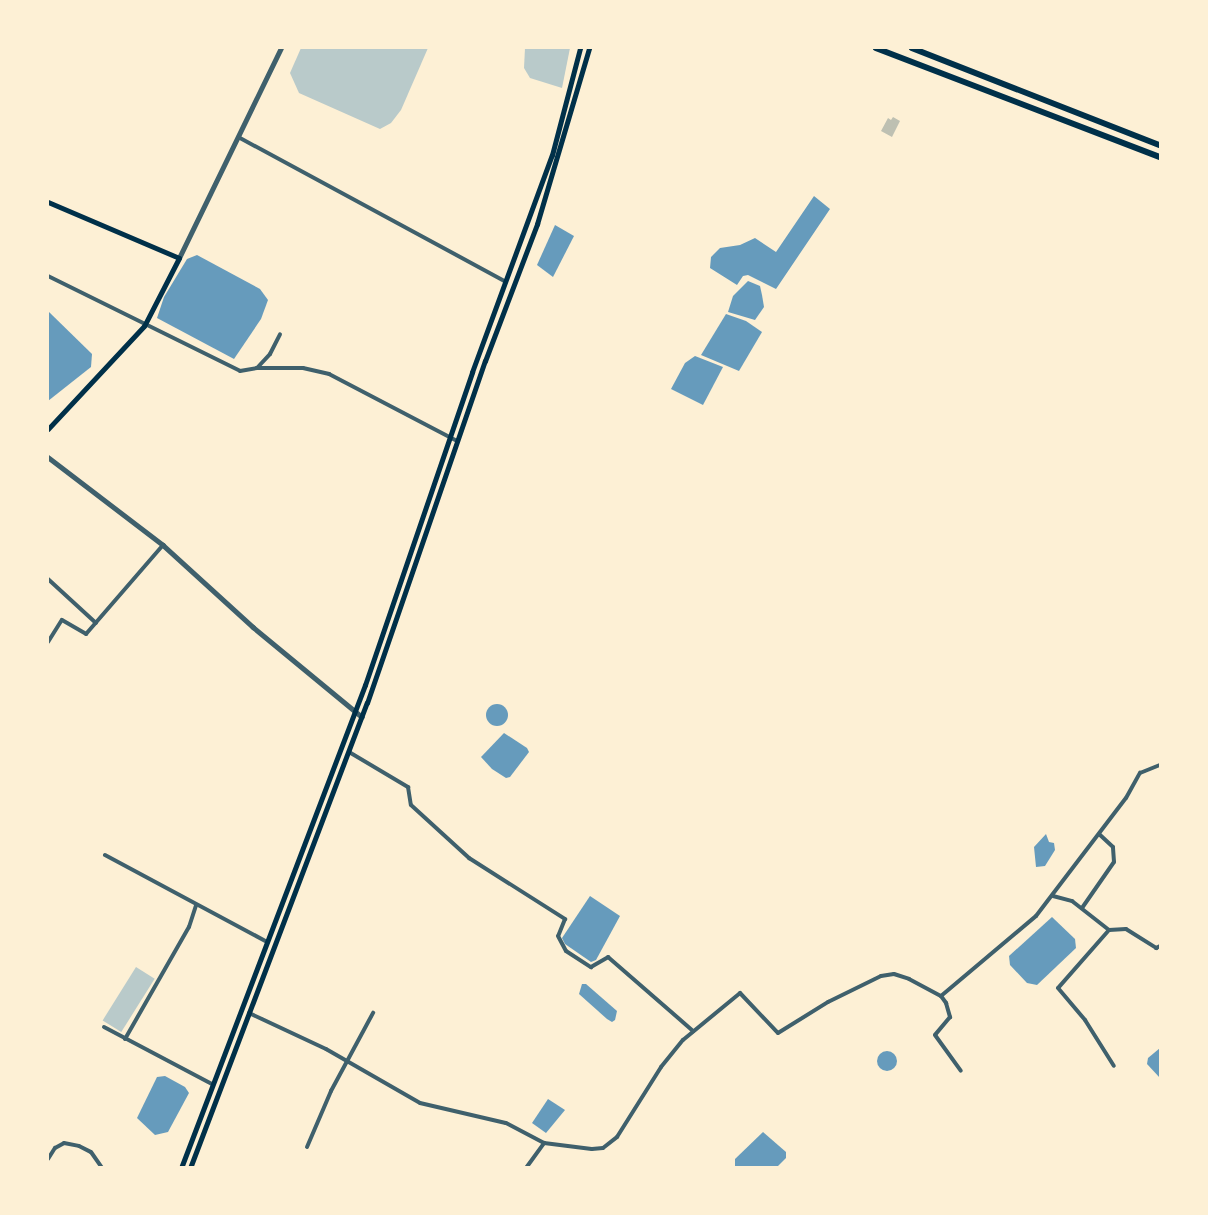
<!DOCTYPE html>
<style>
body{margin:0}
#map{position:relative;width:1208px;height:1215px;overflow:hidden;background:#fdf0d5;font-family:Inter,sans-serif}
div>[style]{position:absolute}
.green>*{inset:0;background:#b9caca;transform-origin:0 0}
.water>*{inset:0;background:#669bbc}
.round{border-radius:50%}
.building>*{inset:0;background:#bec0b2}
.minor>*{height:4px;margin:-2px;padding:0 2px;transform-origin:2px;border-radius:2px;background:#3f606c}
.tertiary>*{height:4.5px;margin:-2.25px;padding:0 2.25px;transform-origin:2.25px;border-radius:2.25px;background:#3f606c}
.secondary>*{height:5px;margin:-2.5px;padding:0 2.5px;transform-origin:2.5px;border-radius:2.5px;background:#003049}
.trunk>*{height:5.5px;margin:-2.75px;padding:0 2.75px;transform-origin:2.75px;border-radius:2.75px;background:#003049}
span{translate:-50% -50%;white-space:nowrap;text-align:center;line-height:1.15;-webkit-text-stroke:4px #fdf0d5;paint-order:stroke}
.frame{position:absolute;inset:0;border:49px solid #fdf0d5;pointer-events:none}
</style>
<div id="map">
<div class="green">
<div style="clip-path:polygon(301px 48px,428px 48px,401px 110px,391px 123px,380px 129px,299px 93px,290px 73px)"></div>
<div style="clip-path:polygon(525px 48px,570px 48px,562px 88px,530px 78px,524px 68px)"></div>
<div style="left:136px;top:967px;width:22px;height:63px;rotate:32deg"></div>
</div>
<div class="water">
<div style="clip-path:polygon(814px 196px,830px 209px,776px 289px,748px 275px,743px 276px,737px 285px,710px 268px,711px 257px,720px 248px,740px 245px,755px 238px,776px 252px)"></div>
<div style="clip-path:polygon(555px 225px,574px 236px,553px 277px,537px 265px)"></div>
<div style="clip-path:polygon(197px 255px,260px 289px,268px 300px,261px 319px,234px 359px,157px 318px,164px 297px,187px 259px)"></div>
<div style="clip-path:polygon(748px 281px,760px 286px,762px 295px,764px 307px,755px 320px,728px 312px,733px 296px)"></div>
<div style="clip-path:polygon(48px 311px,92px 354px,91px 367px,48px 401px)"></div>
<div style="clip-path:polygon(726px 314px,746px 321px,762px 332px,739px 371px,701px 355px)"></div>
<div style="clip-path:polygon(695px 356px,723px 367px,703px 405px,671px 389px,685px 363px)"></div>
<div class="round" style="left:486px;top:704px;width:22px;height:22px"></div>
<div style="clip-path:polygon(504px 733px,527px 748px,529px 752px,510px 777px,506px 778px,492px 769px,481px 757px)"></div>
<div style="clip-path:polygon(1046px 834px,1049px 842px,1054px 843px,1055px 850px,1045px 866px,1036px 867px,1034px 847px)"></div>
<div style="clip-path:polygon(590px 896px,620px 916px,596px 960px,591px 962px,565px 944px,562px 938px)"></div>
<div style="clip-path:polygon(1052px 917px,1075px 939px,1076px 948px,1037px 985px,1027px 983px,1010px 965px,1009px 956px)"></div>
<div style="clip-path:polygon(582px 984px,586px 984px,617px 1011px,615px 1020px,612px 1022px,607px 1019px,579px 994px)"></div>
<div style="clip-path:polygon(1160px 1048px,1160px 1078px,1147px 1064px,1148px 1058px)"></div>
<div class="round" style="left:877px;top:1051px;width:20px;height:20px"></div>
<div style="clip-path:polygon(165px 1076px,185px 1087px,189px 1093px,168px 1132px,155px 1135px,137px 1118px,157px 1077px)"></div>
<div style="clip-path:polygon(548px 1099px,565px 1110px,546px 1133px,532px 1123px)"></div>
<div style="clip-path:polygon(763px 1132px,786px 1152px,786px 1158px,777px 1167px,735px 1167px,735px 1159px)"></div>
</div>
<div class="building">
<div style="clip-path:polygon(893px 117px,900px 121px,892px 137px,881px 131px,888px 118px,891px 120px)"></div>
</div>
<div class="minor">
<div style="left:240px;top:138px;width:301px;rotate:28.4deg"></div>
<div style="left:48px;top:276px;width:214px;rotate:26.3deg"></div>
<div style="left:240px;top:371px;width:17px;rotate:-10deg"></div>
<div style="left:257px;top:368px;width:19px;rotate:-47deg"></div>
<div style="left:270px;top:354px;width:22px;rotate:-63deg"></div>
<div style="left:257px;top:368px;width:46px"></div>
<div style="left:303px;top:368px;width:27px;rotate:13deg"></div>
<div style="left:329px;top:374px;width:144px;rotate:27.6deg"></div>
<div style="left:48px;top:579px;width:65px;rotate:42.5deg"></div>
<div style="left:48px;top:642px;width:26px;rotate:-58deg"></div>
<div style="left:62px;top:620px;width:28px;rotate:30deg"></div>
<div style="left:86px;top:634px;width:118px;rotate:-49.1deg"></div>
<div style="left:349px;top:752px;width:69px;rotate:30.7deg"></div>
<div style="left:408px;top:787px;width:18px;rotate:81deg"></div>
<div style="left:411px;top:805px;width:79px;rotate:42.4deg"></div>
<div style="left:469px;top:858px;width:114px;rotate:32.4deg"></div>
<div style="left:565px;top:919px;width:18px;rotate:112deg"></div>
<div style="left:558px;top:936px;width:17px;rotate:62deg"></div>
<div style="left:566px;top:951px;width:30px;rotate:33deg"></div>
<div style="left:591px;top:967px;width:20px;rotate:-30deg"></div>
<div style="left:608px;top:957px;width:113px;rotate:41deg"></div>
<div style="left:105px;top:855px;width:184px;rotate:28.2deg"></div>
<div style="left:1053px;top:896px;width:20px;rotate:15deg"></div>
<div style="left:1072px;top:901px;width:47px;rotate:38.1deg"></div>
<div style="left:1109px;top:930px;width:17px;rotate:-3deg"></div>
<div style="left:1126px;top:929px;width:36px;rotate:32deg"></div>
<div style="left:1156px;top:948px;width:4px;rotate:-27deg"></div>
<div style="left:1082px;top:908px;width:56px;rotate:-55.2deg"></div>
<div style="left:1114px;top:862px;width:15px;rotate:-94deg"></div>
<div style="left:1113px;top:847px;width:18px;rotate:-137deg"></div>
<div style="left:1109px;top:930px;width:77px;rotate:131.3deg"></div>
<div style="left:1058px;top:988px;width:42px;rotate:49.8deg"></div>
<div style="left:1085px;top:1020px;width:54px;rotate:57.8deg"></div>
<div style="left:941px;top:996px;width:124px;rotate:-40.1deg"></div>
<div style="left:1036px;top:916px;width:148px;rotate:-52.7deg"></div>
<div style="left:1126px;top:798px;width:29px;rotate:-61deg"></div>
<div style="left:1140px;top:773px;width:22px;rotate:-22deg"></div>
<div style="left:249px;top:1013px;width:85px;rotate:25.1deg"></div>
<div style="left:326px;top:1049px;width:108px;rotate:29.9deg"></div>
<div style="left:420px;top:1103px;width:88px;rotate:13.1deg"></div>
<div style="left:506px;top:1123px;width:43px;rotate:27.8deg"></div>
<div style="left:544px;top:1143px;width:48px;rotate:7.1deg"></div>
<div style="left:592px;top:1149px;width:11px;rotate:-5deg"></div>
<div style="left:603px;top:1148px;width:18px;rotate:-38deg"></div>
<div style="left:617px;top:1137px;width:83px;rotate:-57.8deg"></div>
<div style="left:661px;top:1067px;width:35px;rotate:-51deg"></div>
<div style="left:683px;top:1040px;width:74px;rotate:-39.5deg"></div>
<div style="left:740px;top:993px;width:55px;rotate:46.5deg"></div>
<div style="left:778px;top:1033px;width:59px;rotate:-31.8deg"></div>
<div style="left:828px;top:1002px;width:59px;rotate:-26.1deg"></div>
<div style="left:881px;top:976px;width:13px;rotate:-9deg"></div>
<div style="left:894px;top:974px;width:16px;rotate:18deg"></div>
<div style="left:909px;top:979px;width:36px;rotate:28deg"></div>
<div style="left:941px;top:996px;width:9px;rotate:54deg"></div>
<div style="left:946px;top:1003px;width:15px;rotate:74deg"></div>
<div style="left:950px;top:1017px;width:23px;rotate:130deg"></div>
<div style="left:935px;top:1035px;width:44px;rotate:54.2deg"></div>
<div style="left:104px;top:1027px;width:122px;rotate:27.8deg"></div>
<div style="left:125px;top:1039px;width:129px;rotate:-60.3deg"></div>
<div style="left:189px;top:927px;width:23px;rotate:-72deg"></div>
<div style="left:307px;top:1147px;width:61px;rotate:-66.8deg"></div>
<div style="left:331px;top:1091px;width:89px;rotate:-61.7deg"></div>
<div style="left:48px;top:1159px;width:13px;rotate:-58deg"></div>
<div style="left:55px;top:1148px;width:10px;rotate:-29deg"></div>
<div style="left:64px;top:1143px;width:15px;rotate:11deg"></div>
<div style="left:79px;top:1146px;width:13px;rotate:27deg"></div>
<div style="left:91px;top:1152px;width:19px;rotate:55deg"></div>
<div style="left:526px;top:1168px;width:31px;rotate:-54deg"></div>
</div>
<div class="tertiary">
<div style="left:179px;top:258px;width:233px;rotate:-64.1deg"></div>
<div style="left:48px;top:457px;width:145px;rotate:37.4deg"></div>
<div style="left:163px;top:545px;width:122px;rotate:42.3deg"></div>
<div style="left:253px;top:627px;width:141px;rotate:39.5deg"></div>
</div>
<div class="secondary">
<div style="left:48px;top:202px;width:142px;rotate:23.1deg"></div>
<div style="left:179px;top:258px;width:76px;rotate:117.2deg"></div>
<div style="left:144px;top:326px;width:141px;rotate:133deg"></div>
<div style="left:181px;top:1168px;width:517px;rotate:-69.15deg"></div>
<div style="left:365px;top:685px;width:331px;rotate:-71.1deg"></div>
<div style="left:472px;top:372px;width:231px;rotate:-69.8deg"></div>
<div style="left:552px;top:155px;width:111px;rotate:-75.3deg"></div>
<div style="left:190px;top:1168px;width:498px;rotate:-69.2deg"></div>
<div style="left:367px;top:703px;width:362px;rotate:-71deg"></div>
<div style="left:485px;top:361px;width:147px;rotate:-69.2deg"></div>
<div style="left:537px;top:224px;width:184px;rotate:-73.5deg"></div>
</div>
<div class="trunk">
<div style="left:876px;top:48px;width:304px;rotate:21deg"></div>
<div style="left:912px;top:48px;width:266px;rotate:21.4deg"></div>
</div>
<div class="frame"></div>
</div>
